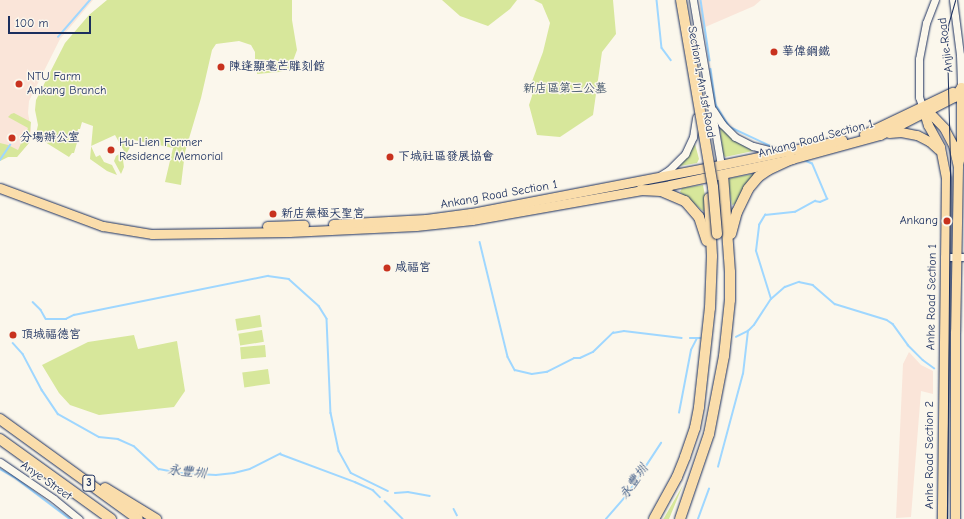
<!DOCTYPE html>
<meta charset="utf-8">
<style>
body{margin:0}
#map{position:relative;width:964px;height:519px;overflow:hidden;background:#fbf7ec;font-family:"Comic Neue","LXGW WenKai TC",sans-serif}
div>[style]{position:absolute}
.built>*{inset:0;background:#fae5d9}
.green>*{inset:0;background:#d7e79b;transform-origin:0 0}
.stream>*{height:1.5px;margin:-0.75px;padding:0 0.75px;transform-origin:0.75px;border-radius:0.75px;background:#9fd7ff}
.roads{filter:drop-shadow(0 0 1px #1b2f5e) drop-shadow(0 0 1px #1b2f5e)}
.minor>*{height:7px;margin:-3.5px;padding:0 3.5px;transform-origin:3.5px;border-radius:3.5px;background:#fbf7ec}
.major>*{height:9px;margin:-4.5px;padding:0 4.5px;transform-origin:4.5px;border-radius:4.5px;background:#faddab}
.highway>*{height:10px;margin:-5px;padding:0 5px;transform-origin:5px;border-radius:5px;background:#faddab}
.tram>*{height:1px;margin:-0.5px;padding:0 0.5px;transform-origin:0.5px;border-radius:0.5px;background:#1b2f5e}
.bridges{filter:drop-shadow(0 0 1px #1b2f5e) drop-shadow(0 0 1px #1b2f5e)}
.highway-bridge>*{height:10px;margin:-5px;padding:0 5px;transform-origin:5px;border-radius:5px;background:#faddab}
.dots>*{width:11px;height:11px;translate:-50% -50%;box-sizing:border-box;border:2px solid #fbf7ec;border-radius:50%}
span{translate:-50% -50%;white-space:nowrap;text-align:center;line-height:1.15;-webkit-text-stroke:3px #fbf7ec;paint-order:stroke}
.shield-label span{padding:1px 3px;background:#fbf7ec;border:1px solid;border-radius:3px;-webkit-text-stroke-width:0}
.shield-label{font-size:11px;color:#1b2f5e;font-weight:700}
.street-label{font-size:12px;color:#1b2f5e}
.poi-label{font-size:12px;color:#1b2f5e}
.left{translate:0 -50%;text-align:left}
.right{translate:-100% -50%;text-align:right}
.park-label{font-size:12px;color:#41546a}
.water-label{font-size:13px;color:#3c5986;font-style:italic}
.scale{position:absolute;left:8px;top:16px;width:83px;height:18px;box-sizing:border-box;border:2px solid #1b2f5e;border-top:0;padding-left:5px;font-size:12px;line-height:14px;white-space:nowrap;color:#1b2f5e;-webkit-text-stroke:3px #fbf7ec;paint-order:stroke}
</style>
<div id="map">
<div class="built">
<div style="clip-path:polygon(0 0,93px 0,60px 39px,29px 101px,28px 113px,31px 130px,28px 144px,17px 157px,8px 157px,0 161px)"></div>
<div style="clip-path:polygon(699px 0,761px 0,754px 6px,703px 28px)"></div>
<div style="clip-path:polygon(909px 352px,921px 365px,933px 371px,933px 394px,921px 391px,911px 517px,896px 518px,903px 364px)"></div>
</div>
<div class="green">
<div style="clip-path:polygon(107px 0,292px 0,292px 20px,297px 50px,290px 69px,279px 72px,257px 74px,258px 59px,255px 59px,255px 52px,251px 45px,239px 41px,216px 44px,212px 50px,201px 98px,185px 152px,181px 185px,165px 182px,173px 148px,134px 140px,123px 160px,124px 167px,121px 174px,114px 161px,116px 156px,124px 151px,115px 135px,91px 146px,96px 157px,100px 155px,104px 162px,112px 165px,117px 175px,107px 171px,90px 159px,93px 126px,82px 122px,80px 129px,78px 129px,76px 137px,78px 139px,74px 153px,72px 153px,69px 157px,37px 137px,35px 138px,38px 125px,35px 110px,36px 100px,65px 43px,89px 15px)"></div>
<div style="clip-path:polygon(442px 0,517px 0,510px 9px,488px 26px,460px 16px)"></div>
<div style="clip-path:polygon(534px 0,613px 0,616px 34px,602px 52px,593px 115px,560px 137px,537px 135px,529px 105px,532px 96px,531px 84px,543px 52px,550px 23px,542px 4px)"></div>
<div style="clip-path:polygon(14px 113px,31px 122px,29px 143px,17px 157px,8px 157px,0 161px,0 143px,8px 145px,18px 150px,28px 128px,8px 117px,11px 114px)"></div>
<div style="clip-path:polygon(720px 129px,723px 129px,733px 140px,753px 151px,725px 157px,723px 154px)"></div>
<div style="clip-path:polygon(695px 144px,699px 159px,697px 163px,680px 166px,680px 164px)"></div>
<div style="clip-path:polygon(753px 174px,754px 175px,744px 187px,735px 204px,732px 205px,728px 181px,731px 178px)"></div>
<div style="clip-path:polygon(703px 185px,706px 201px,705px 211px,703px 211px,680px 192px,682px 188px)"></div>
<div style="left:260px;top:315px;width:12px;height:25px;rotate:81deg"></div>
<div style="left:262px;top:330px;width:12px;height:24px;rotate:81deg"></div>
<div style="clip-path:polygon(134px 335px,138px 349px,177px 341px,185px 391px,174px 407px,99px 415px,70px 405px,59px 393px,42px 365px,88px 342px)"></div>
<div style="left:265px;top:345px;width:12px;height:25px;rotate:85deg"></div>
<div style="left:268px;top:369px;width:15px;height:26px;rotate:82deg"></div>
<div style="clip-path:polygon(683px 485px,669px 519px,663px 519px,664px 518px)"></div>
</div>
<div class="stream">
<div style="left:657px;top:0;width:48px;rotate:84.1deg"></div>
<div style="left:662px;top:48px;width:15px;rotate:53deg"></div>
<div style="left:701px;top:0;width:61px;rotate:81.5deg"></div>
<div style="left:58px;top:37px;width:49px;rotate:-49.1deg"></div>
<div style="left:711px;top:69px;width:36px;rotate:82deg"></div>
<div style="left:716px;top:105px;width:26px;rotate:58deg"></div>
<div style="left:730px;top:127px;width:50px;rotate:25deg"></div>
<div style="left:0;top:160px;width:18px;rotate:-56deg"></div>
<div style="left:480px;top:242px;width:118px;rotate:76.3deg"></div>
<div style="left:508px;top:357px;width:15px;rotate:62deg"></div>
<div style="left:515px;top:370px;width:17px;rotate:13deg"></div>
<div style="left:532px;top:374px;width:15px;rotate:-8deg"></div>
<div style="left:547px;top:372px;width:30px;rotate:-27deg"></div>
<div style="left:574px;top:358px;width:6px"></div>
<div style="left:580px;top:358px;width:14px;rotate:-25deg"></div>
<div style="left:593px;top:352px;width:28px;rotate:-44deg"></div>
<div style="left:613px;top:333px;width:11px;rotate:-10deg"></div>
<div style="left:624px;top:331px;width:58px;rotate:6.9deg"></div>
<div style="left:771px;top:299px;width:50px;rotate:-107.4deg"></div>
<div style="left:756px;top:251px;width:26px;rotate:-83deg"></div>
<div style="left:759px;top:225px;width:12px;rotate:-59deg"></div>
<div style="left:765px;top:215px;width:30px;rotate:-6deg"></div>
<div style="left:795px;top:212px;width:23px;rotate:-29deg"></div>
<div style="left:815px;top:201px;width:5px;rotate:11deg"></div>
<div style="left:820px;top:202px;width:8px;rotate:-23deg"></div>
<div style="left:827px;top:199px;width:38px;rotate:-113deg"></div>
<div style="left:812px;top:164px;width:10px;rotate:-156deg"></div>
<div style="left:33px;top:302px;width:11px;rotate:45deg"></div>
<div style="left:41px;top:310px;width:10px;rotate:61deg"></div>
<div style="left:46px;top:319px;width:20px"></div>
<div style="left:66px;top:319px;width:9px;rotate:-27deg"></div>
<div style="left:74px;top:315px;width:198px;rotate:-11.4deg"></div>
<div style="left:268px;top:276px;width:21px;rotate:8deg"></div>
<div style="left:289px;top:279px;width:40px;rotate:42deg"></div>
<div style="left:319px;top:306px;width:15px;rotate:58deg"></div>
<div style="left:327px;top:319px;width:94px;rotate:87.6deg"></div>
<div style="left:331px;top:413px;width:39px;rotate:78deg"></div>
<div style="left:339px;top:451px;width:25px;rotate:61deg"></div>
<div style="left:351px;top:473px;width:41px;rotate:25.9deg"></div>
<div style="left:736px;top:337px;width:13px;rotate:-27deg"></div>
<div style="left:748px;top:331px;width:8px;rotate:-45deg"></div>
<div style="left:754px;top:325px;width:31px;rotate:-57deg"></div>
<div style="left:771px;top:299px;width:18px;rotate:-41deg"></div>
<div style="left:785px;top:287px;width:15px;rotate:-20deg"></div>
<div style="left:799px;top:282px;width:14px;rotate:12deg"></div>
<div style="left:813px;top:285px;width:29px;rotate:41deg"></div>
<div style="left:835px;top:304px;width:54px;rotate:17.1deg"></div>
<div style="left:887px;top:320px;width:7px;rotate:34deg"></div>
<div style="left:893px;top:324px;width:26px;rotate:54deg"></div>
<div style="left:908px;top:345px;width:21px;rotate:45deg"></div>
<div style="left:923px;top:360px;width:14px;rotate:36deg"></div>
<div style="left:690px;top:338px;width:10px"></div>
<div style="left:13px;top:343px;width:15px;rotate:48deg"></div>
<div style="left:23px;top:354px;width:41px;rotate:62.2deg"></div>
<div style="left:42px;top:390px;width:29px;rotate:56deg"></div>
<div style="left:58px;top:414px;width:47px;rotate:29.3deg"></div>
<div style="left:99px;top:437px;width:19px;rotate:6deg"></div>
<div style="left:118px;top:439px;width:17px;rotate:24deg"></div>
<div style="left:134px;top:446px;width:34px;rotate:43deg"></div>
<div style="left:159px;top:469px;width:21px;rotate:11deg"></div>
<div style="left:180px;top:473px;width:36px;rotate:3deg"></div>
<div style="left:216px;top:475px;width:18px;rotate:-6deg"></div>
<div style="left:234px;top:473px;width:16px;rotate:-14deg"></div>
<div style="left:250px;top:469px;width:34px;rotate:-27deg"></div>
<div style="left:280px;top:454px;width:80px;rotate:20.5deg"></div>
<div style="left:355px;top:482px;width:20px;rotate:24deg"></div>
<div style="left:373px;top:490px;width:10px;rotate:45deg"></div>
<div style="left:679px;top:413px;width:64px;rotate:-79.2deg"></div>
<div style="left:691px;top:350px;width:13px;rotate:-63deg"></div>
<div style="left:718px;top:467px;width:96px;rotate:-75deg"></div>
<div style="left:743px;top:374px;width:43px;rotate:-83.4deg"></div>
<div style="left:0;top:469px;width:20px;rotate:30deg"></div>
<div style="left:17px;top:479px;width:66px;rotate:37deg"></div>
<div style="left:395px;top:493px;width:13px;rotate:-4deg"></div>
<div style="left:408px;top:492px;width:22px;rotate:10deg"></div>
<div style="left:385px;top:501px;width:25px;rotate:45deg"></div>
<div style="left:454px;top:509px;width:7px;rotate:63deg"></div>
<div style="left:606px;top:519px;width:32px;rotate:-49deg"></div>
<div style="left:627px;top:495px;width:62px;rotate:-56.8deg"></div>
<div style="left:698px;top:519px;width:32px;rotate:-70deg"></div>
</div>
<div class="roads">
<div class="minor">
<div style="left:693px;top:0;width:167px;rotate:80.4deg"></div>
<div style="left:953px;top:0;width:55px;rotate:82.7deg"></div>
<div style="left:960px;top:55px;width:32px;rotate:88deg"></div>
<div style="left:922px;top:106px;width:9px;rotate:-108deg"></div>
<div style="left:919px;top:97px;width:38px;rotate:-90deg"></div>
<div style="left:919px;top:59px;width:37px;rotate:-79deg"></div>
<div style="left:926px;top:23px;width:25px;rotate:-69deg"></div>
<div style="left:713px;top:110px;width:17px;rotate:57deg"></div>
<div style="left:722px;top:124px;width:18px;rotate:45deg"></div>
<div style="left:735px;top:137px;width:20px;rotate:27deg"></div>
<div style="left:753px;top:146px;width:25px;rotate:14deg"></div>
<div style="left:661px;top:175px;width:9px;rotate:-32deg"></div>
<div style="left:669px;top:170px;width:23px;rotate:-45deg"></div>
<div style="left:685px;top:154px;width:19px;rotate:-65deg"></div>
<div style="left:693px;top:137px;width:20px;rotate:-81deg"></div>
<div style="left:944px;top:257px;width:20px"></div>
<div style="left:0;top:462px;width:65px;rotate:34.4deg"></div>
<div style="left:54px;top:499px;width:32px;rotate:39deg"></div>
</div>
<div class="major">
<div style="left:925px;top:108px;width:28px;rotate:46deg"></div>
<div style="left:944px;top:128px;width:19px;rotate:62deg"></div>
<div style="left:953px;top:145px;width:22px;rotate:77deg"></div>
<div style="left:958px;top:166px;width:166px;rotate:91deg"></div>
<div style="left:955px;top:332px;width:187px;rotate:90deg"></div>
<div style="left:923px;top:109px;width:17px;rotate:73deg"></div>
<div style="left:928px;top:125px;width:25px;rotate:61deg"></div>
<div style="left:940px;top:147px;width:32px;rotate:79deg"></div>
<div style="left:946px;top:178px;width:341px;rotate:90.7deg"></div>
<div style="left:889px;top:133px;width:12px;rotate:-5deg"></div>
<div style="left:901px;top:132px;width:16px;rotate:11deg"></div>
<div style="left:917px;top:135px;width:13px;rotate:27deg"></div>
<div style="left:929px;top:141px;width:13px;rotate:42deg"></div>
<div style="left:864px;top:134px;width:98px;rotate:-25.5deg"></div>
<div style="left:958px;top:164px;width:11px;rotate:-75deg"></div>
<div style="left:961px;top:153px;width:66px;rotate:-90deg"></div>
<div style="left:0;top:188px;width:110px;rotate:20.3deg"></div>
<div style="left:103px;top:226px;width:50px;rotate:9.3deg"></div>
<div style="left:152px;top:234px;width:137px;rotate:-0.8deg"></div>
<div style="left:289px;top:232px;width:127px;rotate:-2.7deg"></div>
<div style="left:416px;top:226px;width:56px;rotate:-6.1deg"></div>
<div style="left:472px;top:220px;width:201px;rotate:-10deg"></div>
<div style="left:670px;top:185px;width:125px;rotate:-12deg"></div>
<div style="left:792px;top:159px;width:91px;rotate:-15.3deg"></div>
<div style="left:880px;top:135px;width:83px;rotate:-27.2deg"></div>
<div style="left:954px;top:97px;width:12px;rotate:-55deg"></div>
<div style="left:333px;top:224px;width:93px;rotate:-3.1deg"></div>
<div style="left:426px;top:219px;width:45px;rotate:-7.6deg"></div>
<div style="left:471px;top:213px;width:238px;rotate:-10.9deg"></div>
<div style="left:705px;top:168px;width:140px;rotate:-11.6deg"></div>
<div style="left:267px;top:226px;width:37px;rotate:-2deg"></div>
</div>
<div class="highway">
<div style="left:641px;top:190px;width:20px;rotate:3deg"></div>
<div style="left:661px;top:191px;width:26px;rotate:23deg"></div>
<div style="left:685px;top:201px;width:21px;rotate:49deg"></div>
<div style="left:699px;top:217px;width:25px;rotate:72deg"></div>
<div style="left:731px;top:234px;width:23px;rotate:-75deg"></div>
<div style="left:737px;top:212px;width:25px;rotate:-64deg"></div>
<div style="left:748px;top:189px;width:16px;rotate:-50deg"></div>
<div style="left:758px;top:177px;width:12px;rotate:-35deg"></div>
<div style="left:768px;top:170px;width:26px;rotate:-25deg"></div>
<div style="left:0;top:419px;width:170px;rotate:35.9deg"></div>
<div style="left:0;top:439px;width:137px;rotate:35.8deg"></div>
<div style="left:105px;top:488px;width:60px;rotate:31.3deg"></div>
<div style="left:654px;top:519px;width:48px;rotate:-61.3deg"></div>
<div style="left:677px;top:477px;width:22px;rotate:-68deg"></div>
<div style="left:685px;top:457px;width:31px;rotate:-71deg"></div>
<div style="left:695px;top:428px;width:21px;rotate:-79deg"></div>
<div style="left:699px;top:407px;width:100px;rotate:-83.7deg"></div>
<div style="left:710px;top:308px;width:52px;rotate:-87.8deg"></div>
<div style="left:712px;top:256px;width:58px;rotate:-93deg"></div>
<div style="left:680px;top:519px;width:90px;rotate:-71.2deg"></div>
<div style="left:709px;top:434px;width:79px;rotate:-79.1deg"></div>
<div style="left:724px;top:356px;width:56px;rotate:-83.9deg"></div>
<div style="left:730px;top:300px;width:28px;rotate:-90deg"></div>
<div style="left:730px;top:272px;width:97px;rotate:-94.1deg"></div>
</div>
</div>
<div class="tram">
<div style="left:947px;top:519px;width:357px;rotate:-89.5deg"></div>
<div style="left:950px;top:162px;width:115px;rotate:-91.5deg"></div>
<div style="left:947px;top:47px;width:22px;rotate:-87deg"></div>
<div style="left:948px;top:25px;width:26px;rotate:-74deg"></div>
</div>
<div class="bridges">
<div class="highway-bridge">
<div style="left:681px;top:0;width:190px;rotate:80.3deg"></div>
<div style="left:713px;top:187px;width:47px;rotate:85.1deg"></div>
</div>
</div>
<div class="dots">
<div style="left:774px;top:52px;background:#c8321e"></div>
<div style="left:221px;top:67px;background:#c8321e"></div>
<div style="left:19px;top:84px;background:#c8321e"></div>
<div style="left:12px;top:138px;background:#c8321e"></div>
<div style="left:111px;top:150px;background:#c8321e"></div>
<div style="left:390px;top:157px;background:#c8321e"></div>
<div style="left:273px;top:214px;background:#c8321e"></div>
<div style="left:947px;top:221px;background:#c8321e"></div>
<div style="left:387px;top:268px;background:#c8321e"></div>
<div style="left:13px;top:335px;background:#c8321e"></div>
</div>
<div class="shield-label">
<span style="left:89px;top:483px">3</span>
</div>
<div class="street-label">
<span style="left:946px;top:45px;rotate:-97deg">Anjie Road</span>
<span style="left:701px;top:82px;rotate:80deg">Section 1, An 1st Road</span>
<span style="left:816px;top:139px;rotate:-15deg">Ankang Road Section 1</span>
<span style="left:499px;top:195px;rotate:-10deg">Ankang Road Section 1</span>
<span style="left:932px;top:297px;rotate:-89deg">Anhe Road Section 1</span>
<span style="left:930px;top:455px;rotate:-90deg">Anhe Road Section 2</span>
<span style="left:46px;top:481px;rotate:35deg">Anye Street</span>
</div>
<div class="poi-label">
<span class="left" style="left:782px;top:52px">華偉鋼鐵</span>
<span class="left" style="left:229px;top:67px">陳逢顯毫芒雕刻館</span>
<span class="left" style="left:27px;top:84px">NTU Farm<br>Ankang Branch</span>
<span class="left" style="left:20px;top:138px">分場辦公室</span>
<span class="left" style="left:119px;top:150px">Hu-Lien Former<br>Residence Memorial</span>
<span class="left" style="left:398px;top:157px">下城社區發展協會</span>
<span class="left" style="left:281px;top:214px">新店無極天聖宮</span>
<span class="right" style="left:938px;top:221px">Ankang</span>
<span class="left" style="left:395px;top:268px">咸福宮</span>
<span class="left" style="left:21px;top:335px">頂城福德宮</span>
</div>
<div class="park-label">
<span style="left:565px;top:89px">新店區第三公墓</span>
</div>
<div class="water-label">
<span style="left:187px;top:472px;rotate:6deg">永豐圳</span>
<span style="left:634px;top:482px;rotate:-55deg">永豐圳</span>
</div>
<div class="scale">100 m</div>
</div>
